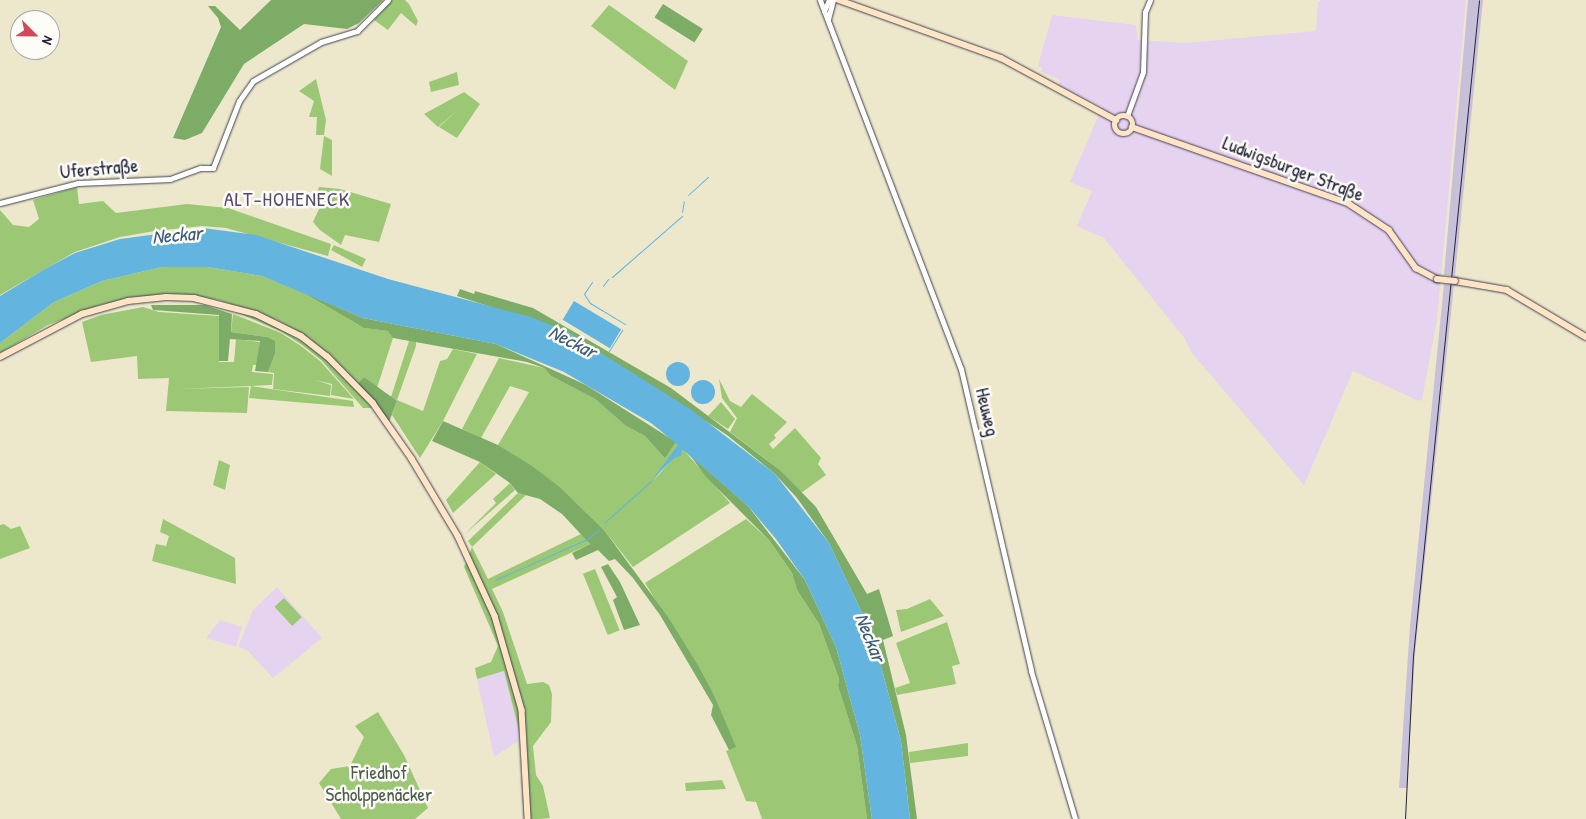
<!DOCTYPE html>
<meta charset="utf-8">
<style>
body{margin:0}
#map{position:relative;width:1586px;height:819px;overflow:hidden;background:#ede8cc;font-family:"Patrick Hand",sans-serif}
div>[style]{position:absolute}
.built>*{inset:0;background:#e6d3f0}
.industrial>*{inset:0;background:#c8c0d8}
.green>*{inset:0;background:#9cc876;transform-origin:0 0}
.forest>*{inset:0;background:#7dac67;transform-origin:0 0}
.water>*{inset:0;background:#63b4de;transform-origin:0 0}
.round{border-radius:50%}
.stream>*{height:1px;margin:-0.5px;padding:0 0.5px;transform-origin:0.5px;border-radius:0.5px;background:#63b4de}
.roads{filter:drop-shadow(0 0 1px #404051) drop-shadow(0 0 1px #404051)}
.tertiary>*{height:5px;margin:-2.5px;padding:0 2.5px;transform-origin:2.5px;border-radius:2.5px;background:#fff}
.secondary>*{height:5.5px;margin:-2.75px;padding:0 2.75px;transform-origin:2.75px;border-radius:2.75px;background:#ffe4c6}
.secondary>.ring{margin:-2.75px;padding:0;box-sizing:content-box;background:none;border:5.5px solid #ffe4c6;border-radius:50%}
.rail>*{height:1px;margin:-0.5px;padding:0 0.5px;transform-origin:0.5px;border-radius:0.5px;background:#22223b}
.bridges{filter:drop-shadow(0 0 1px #404051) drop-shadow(0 0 1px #404051)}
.secondary-bridge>*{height:5.5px;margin:-2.75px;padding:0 2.75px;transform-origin:2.75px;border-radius:2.75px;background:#ffe4c6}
span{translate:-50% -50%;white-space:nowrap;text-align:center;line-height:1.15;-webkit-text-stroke:5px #fdfcf7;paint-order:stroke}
.street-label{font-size:19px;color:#22223b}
.park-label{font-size:19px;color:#4d5c50}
.neighbourhood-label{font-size:20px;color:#564a73;letter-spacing:1px}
.water-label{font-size:20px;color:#3c5c7c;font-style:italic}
.north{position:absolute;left:10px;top:10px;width:50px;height:50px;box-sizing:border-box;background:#fdfcf7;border:1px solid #a5a5ac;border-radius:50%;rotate:113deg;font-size:14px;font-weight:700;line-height:20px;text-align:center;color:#22223b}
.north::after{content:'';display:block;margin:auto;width:18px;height:22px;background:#d1495b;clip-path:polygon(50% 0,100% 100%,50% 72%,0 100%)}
</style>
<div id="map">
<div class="built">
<div style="clip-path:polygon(1321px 0,1466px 0,1437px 320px,1422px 399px,1419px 401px,1353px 371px,1304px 485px,1192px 353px,1185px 339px,1104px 238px,1077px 226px,1092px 191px,1070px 182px,1102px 107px,1058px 86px,1060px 80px,1041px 72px,1042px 68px,1038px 66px,1052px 15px,1136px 25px,1138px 40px,1186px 43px,1316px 31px,1318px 2px)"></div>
<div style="clip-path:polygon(277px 587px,322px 638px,273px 678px,247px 650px,238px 647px,253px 610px)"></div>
<div style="clip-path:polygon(220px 620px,242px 627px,236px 647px,206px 638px)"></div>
<div style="clip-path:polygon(504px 671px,521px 739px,494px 757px,477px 679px)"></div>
</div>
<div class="industrial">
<div style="clip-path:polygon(1468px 0,1483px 0,1455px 276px,1444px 275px)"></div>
<div style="clip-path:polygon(1444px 284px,1454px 285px,1415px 654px,1407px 788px,1399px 788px,1410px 626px)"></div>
</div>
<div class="green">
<div style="clip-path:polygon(392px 0,405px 0,409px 4px,418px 21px,416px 26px,401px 13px,388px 30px,374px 20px)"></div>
<div style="clip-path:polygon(609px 5px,688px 61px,675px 90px,591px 26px)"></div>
<div style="clip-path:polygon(457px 72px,459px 85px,431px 92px,429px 82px)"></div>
<div style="clip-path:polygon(316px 79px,326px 120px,324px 135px,316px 135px,317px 117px,309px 117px,314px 101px,299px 91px)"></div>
<div style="clip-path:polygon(464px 92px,480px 104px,457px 138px,439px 127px,459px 109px,438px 127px,424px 114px)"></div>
<div style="clip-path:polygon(324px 136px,332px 140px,332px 176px,320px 169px)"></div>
<div style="clip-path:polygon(77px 187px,79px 204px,103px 201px,116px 213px,187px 204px,228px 208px,331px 244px,328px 256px,226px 228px,202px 226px,155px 231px,120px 237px,75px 252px,0 295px,0 210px,13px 225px,29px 227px,39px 219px,33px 200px)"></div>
<div style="clip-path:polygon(319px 187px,340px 189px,391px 204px,379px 242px,345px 235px,341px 245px,320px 230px,313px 222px,325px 196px,321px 200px,315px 197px)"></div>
<div style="clip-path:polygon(334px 245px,366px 259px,362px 267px,331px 250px)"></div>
<div style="clip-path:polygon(162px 267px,208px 267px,262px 276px,302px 292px,364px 328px,389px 331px,393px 338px,377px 388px,364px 377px,358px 383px,306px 336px,275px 319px,218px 300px,185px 295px,143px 297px,103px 304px,48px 325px,0 353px,0 343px,54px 302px,102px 281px)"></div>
<div style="clip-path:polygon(143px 307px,159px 312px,219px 316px,219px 362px,234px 362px,236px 339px,260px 342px,257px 365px,253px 365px,252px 372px,273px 374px,272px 385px,178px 389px,249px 387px,247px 413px,166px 411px,169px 378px,138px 379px,137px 356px,91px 362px,82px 322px,101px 315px)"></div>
<div style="clip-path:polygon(227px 308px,265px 320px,312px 347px,338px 369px,372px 408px,363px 408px,321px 360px,302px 345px,282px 332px)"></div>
<div style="clip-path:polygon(233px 314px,281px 333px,301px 346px,320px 361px,354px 399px,331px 395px,332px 384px,315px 380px,331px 385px,330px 396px,273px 389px,274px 373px,268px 372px,275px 354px,267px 337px,231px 332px)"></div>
<div style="clip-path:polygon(409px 341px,416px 341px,416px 346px,397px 400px,423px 411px,440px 361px,447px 359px,453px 349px,477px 354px,443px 421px,420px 458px,392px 415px,397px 401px,391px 397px)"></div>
<div style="clip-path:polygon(499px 358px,544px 368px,551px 376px,595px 399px,626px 426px,645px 436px,665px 457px,676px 442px,679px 445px,654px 480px,682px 448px,730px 503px,633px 567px,604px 530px,561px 488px,498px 445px,529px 392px,510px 386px,481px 438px,462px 429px)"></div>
<div style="clip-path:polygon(719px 379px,730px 401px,741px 407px,752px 394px,787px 422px,774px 435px,776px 438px,769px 444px,773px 449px,795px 428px,821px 458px,818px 464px,826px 475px,801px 493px,780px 470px,730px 432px,737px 418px,722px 398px)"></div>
<div style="clip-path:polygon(251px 386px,353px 401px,354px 407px,249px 398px)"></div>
<div style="clip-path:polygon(721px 402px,735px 419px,728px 429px,708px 416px)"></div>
<div style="clip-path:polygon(219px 460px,230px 465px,225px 490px,213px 485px)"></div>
<div style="clip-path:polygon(480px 462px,496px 474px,453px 513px,446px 500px)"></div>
<div style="clip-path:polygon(510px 483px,515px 490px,465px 534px,496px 503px,493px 499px)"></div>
<div style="clip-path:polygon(518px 493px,526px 495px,472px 547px,488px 579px,581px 534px,590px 544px,492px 589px,503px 612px,527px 684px,543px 682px,549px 685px,552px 694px,551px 722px,533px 746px,536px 775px,543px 786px,550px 818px,540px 819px,524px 819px,521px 739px,504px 671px,477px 679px,475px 668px,491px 662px,498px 646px,464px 567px,472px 547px,468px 541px)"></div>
<div style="clip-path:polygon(163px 519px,235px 558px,236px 584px,152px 561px,156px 544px,166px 546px,169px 536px,160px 532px)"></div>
<div style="clip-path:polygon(746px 519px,769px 540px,792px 573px,797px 590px,819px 624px,839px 679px,838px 686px,857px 746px,867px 819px,762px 819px,756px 802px,746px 801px,726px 751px,735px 747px,715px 697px,645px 583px)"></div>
<div style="clip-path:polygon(4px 524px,11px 529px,20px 526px,30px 548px,0 559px,0 525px)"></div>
<div style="left:595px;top:569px;width:66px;height:13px;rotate:68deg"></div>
<div style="left:284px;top:598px;width:26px;height:13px;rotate:47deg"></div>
<div style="clip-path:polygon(930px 599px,944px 616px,901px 632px,896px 610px,907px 609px)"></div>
<div style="clip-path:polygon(947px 622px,960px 664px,952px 666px,956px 684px,897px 695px,895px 688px,910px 683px,896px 643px)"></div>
<div style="clip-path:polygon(378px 712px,404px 755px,428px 808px,415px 819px,341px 819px,319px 783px,331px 769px,350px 766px,364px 737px,355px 726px)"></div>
<div style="clip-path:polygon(968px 743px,968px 756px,910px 763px,909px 752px)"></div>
<div style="clip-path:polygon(722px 780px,726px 789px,686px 791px,685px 783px)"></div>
</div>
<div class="forest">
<div style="clip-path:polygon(271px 0,383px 0,359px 23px,347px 29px,304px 24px,244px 64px,202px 133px,185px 140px,173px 138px,221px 27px,218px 18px,208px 6px,215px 6px,240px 30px)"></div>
<div style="left:663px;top:4px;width:47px;height:16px;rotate:32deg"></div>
<div style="clip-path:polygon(460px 289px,474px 294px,475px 291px,533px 308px,671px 388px,780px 470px,816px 507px,867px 594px,879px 589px,893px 636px,883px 640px,906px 735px,917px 819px,910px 819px,901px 741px,873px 636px,829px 543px,797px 498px,775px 474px,727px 435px,566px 331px,457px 296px)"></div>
<div style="clip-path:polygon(302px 292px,363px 318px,496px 344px,586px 385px,676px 442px,665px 458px,645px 436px,626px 426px,595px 399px,551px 376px,544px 368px,527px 362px,393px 338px,388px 331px,364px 328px)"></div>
<div style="clip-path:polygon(151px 305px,204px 305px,232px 314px,231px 332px,267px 337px,275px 341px,275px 354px,268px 372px,255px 371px,260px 341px,230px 339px,228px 361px,219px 361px,219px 315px,153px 310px)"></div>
<div style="clip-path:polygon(364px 377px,397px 401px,389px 422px,358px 383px)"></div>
<div style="clip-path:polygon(443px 421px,498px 445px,532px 466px,561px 488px,604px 530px,668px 617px,699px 667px,715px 697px,736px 747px,729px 750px,711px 715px,713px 705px,660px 615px,633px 578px,615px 559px,609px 561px,598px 550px,576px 560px,572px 553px,590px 544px,562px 514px,540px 499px,518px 493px,510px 483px,480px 462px,432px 441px)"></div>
<div style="clip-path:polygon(690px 455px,748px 506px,805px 580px,836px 647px,860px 735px,872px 819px,867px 819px,857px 746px,838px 686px,839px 679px,819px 624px,797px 590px,792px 573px,769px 540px,706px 477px)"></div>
<div style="clip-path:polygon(608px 564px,620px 582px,640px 625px,624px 630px,613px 600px,617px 597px,601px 567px)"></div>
</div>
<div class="water">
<div style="clip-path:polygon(203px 228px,256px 235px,388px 279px,531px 317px,566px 331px,690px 409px,775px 474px,829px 543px,873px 636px,901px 741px,910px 819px,872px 819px,860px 735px,836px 647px,805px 580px,776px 539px,748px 506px,682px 449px,681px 456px,674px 458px,652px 480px,678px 445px,651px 423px,564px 372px,496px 344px,363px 318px,262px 276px,208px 267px,162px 267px,102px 281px,54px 302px,0 343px,0 296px,45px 269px,75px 253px,120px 239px)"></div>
<div style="left:574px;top:301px;width:55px;height:22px;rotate:31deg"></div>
<div class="round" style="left:666px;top:362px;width:24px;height:24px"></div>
<div class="round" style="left:691px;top:380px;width:24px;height:24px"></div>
</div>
<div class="stream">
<div style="left:688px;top:195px;width:27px;rotate:-42deg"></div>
<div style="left:682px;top:212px;width:11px;rotate:-80deg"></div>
<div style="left:612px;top:277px;width:93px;rotate:-41.1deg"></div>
<div style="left:592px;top:282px;width:14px;rotate:124deg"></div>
<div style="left:584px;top:294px;width:11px;rotate:56deg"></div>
<div style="left:590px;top:303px;width:41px;rotate:31deg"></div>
<div style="left:603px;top:286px;width:9px;rotate:-54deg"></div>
<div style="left:609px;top:351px;width:25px;rotate:-58deg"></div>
<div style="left:604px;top:523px;width:64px;rotate:-41.9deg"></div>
<div style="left:495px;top:580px;width:101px;rotate:-24deg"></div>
<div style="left:587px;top:539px;width:16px;rotate:-38deg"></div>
</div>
<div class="roads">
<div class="tertiary">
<div style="left:820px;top:0;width:395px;rotate:69.1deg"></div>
<div style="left:961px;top:369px;width:310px;rotate:76.9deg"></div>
<div style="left:1031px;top:671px;width:154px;rotate:73.4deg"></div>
<div style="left:824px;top:11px;width:12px;rotate:-66deg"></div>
<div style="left:828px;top:19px;width:20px;rotate:-75deg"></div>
<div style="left:1127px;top:116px;width:47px;rotate:-70deg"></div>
<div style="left:1143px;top:72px;width:60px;rotate:-88.1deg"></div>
<div style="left:1145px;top:12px;width:13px;rotate:-67deg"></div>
<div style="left:0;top:203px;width:81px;rotate:-14.4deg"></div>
<div style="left:78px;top:183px;width:92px;rotate:-2.5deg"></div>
<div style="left:170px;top:179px;width:33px;rotate:-20deg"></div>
<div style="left:201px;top:168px;width:12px"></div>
<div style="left:213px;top:168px;width:72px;rotate:-68.8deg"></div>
<div style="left:239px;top:101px;width:24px;rotate:-55deg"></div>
<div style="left:253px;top:81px;width:78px;rotate:-29.8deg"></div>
<div style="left:321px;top:42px;width:38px;rotate:-17deg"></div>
<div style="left:357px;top:31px;width:44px;rotate:-45deg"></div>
</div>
<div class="secondary">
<div style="left:839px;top:0;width:172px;rotate:19.7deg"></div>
<div style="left:1001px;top:58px;width:131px;rotate:28.3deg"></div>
<div class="ring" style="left:1115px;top:116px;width:12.5px;height:12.5px"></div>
<div style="left:1132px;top:127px;width:229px;rotate:19.4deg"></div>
<div style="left:1348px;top:203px;width:49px;rotate:33.4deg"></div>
<div style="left:1389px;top:230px;width:47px;rotate:54.6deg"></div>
<div style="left:1416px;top:268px;width:24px;rotate:28deg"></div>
<div style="left:1455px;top:281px;width:53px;rotate:9.8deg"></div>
<div style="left:1507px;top:290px;width:92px;rotate:30.7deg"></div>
<div style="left:0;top:357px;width:93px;rotate:-27.7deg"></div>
<div style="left:82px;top:314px;width:48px;rotate:-15.8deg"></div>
<div style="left:128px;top:301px;width:38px;rotate:-6deg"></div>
<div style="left:166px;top:297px;width:28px;rotate:2deg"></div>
<div style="left:194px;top:298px;width:64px;rotate:14.5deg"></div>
<div style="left:256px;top:314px;width:50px;rotate:26.1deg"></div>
<div style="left:301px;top:336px;width:33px;rotate:38deg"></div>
<div style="left:327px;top:356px;width:66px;rotate:45.6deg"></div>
<div style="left:373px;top:403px;width:68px;rotate:55.1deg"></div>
<div style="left:412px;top:459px;width:90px;rotate:59.1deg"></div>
<div style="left:458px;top:536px;width:88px;rotate:65.2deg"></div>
<div style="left:495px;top:616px;width:98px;rotate:74deg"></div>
<div style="left:522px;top:710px;width:109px;rotate:86.8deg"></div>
</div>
</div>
<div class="rail">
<div style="left:1405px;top:819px;width:163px;rotate:-87.2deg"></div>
<div style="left:1413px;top:656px;width:659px;rotate:-84.25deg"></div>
</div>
<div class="bridges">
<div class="secondary-bridge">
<div style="left:1437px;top:279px;width:18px;rotate:6deg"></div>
</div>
</div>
<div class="street-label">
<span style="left:99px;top:169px;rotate:-5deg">Uferstraße</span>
<span style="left:1293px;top:169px;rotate:21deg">Ludwigsburger Straße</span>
<span style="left:987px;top:412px;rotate:77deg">Heuweg</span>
</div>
<div class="park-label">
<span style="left:379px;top:784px">Friedhof<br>Scholppenäcker</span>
</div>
<div class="neighbourhood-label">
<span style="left:287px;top:198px">ALT-HOHENECK</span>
</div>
<div class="water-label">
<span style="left:177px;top:234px;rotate:-5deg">Neckar</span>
<span style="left:573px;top:341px;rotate:27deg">Neckar</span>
<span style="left:871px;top:637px;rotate:68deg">Neckar</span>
</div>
<div class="north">N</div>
</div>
